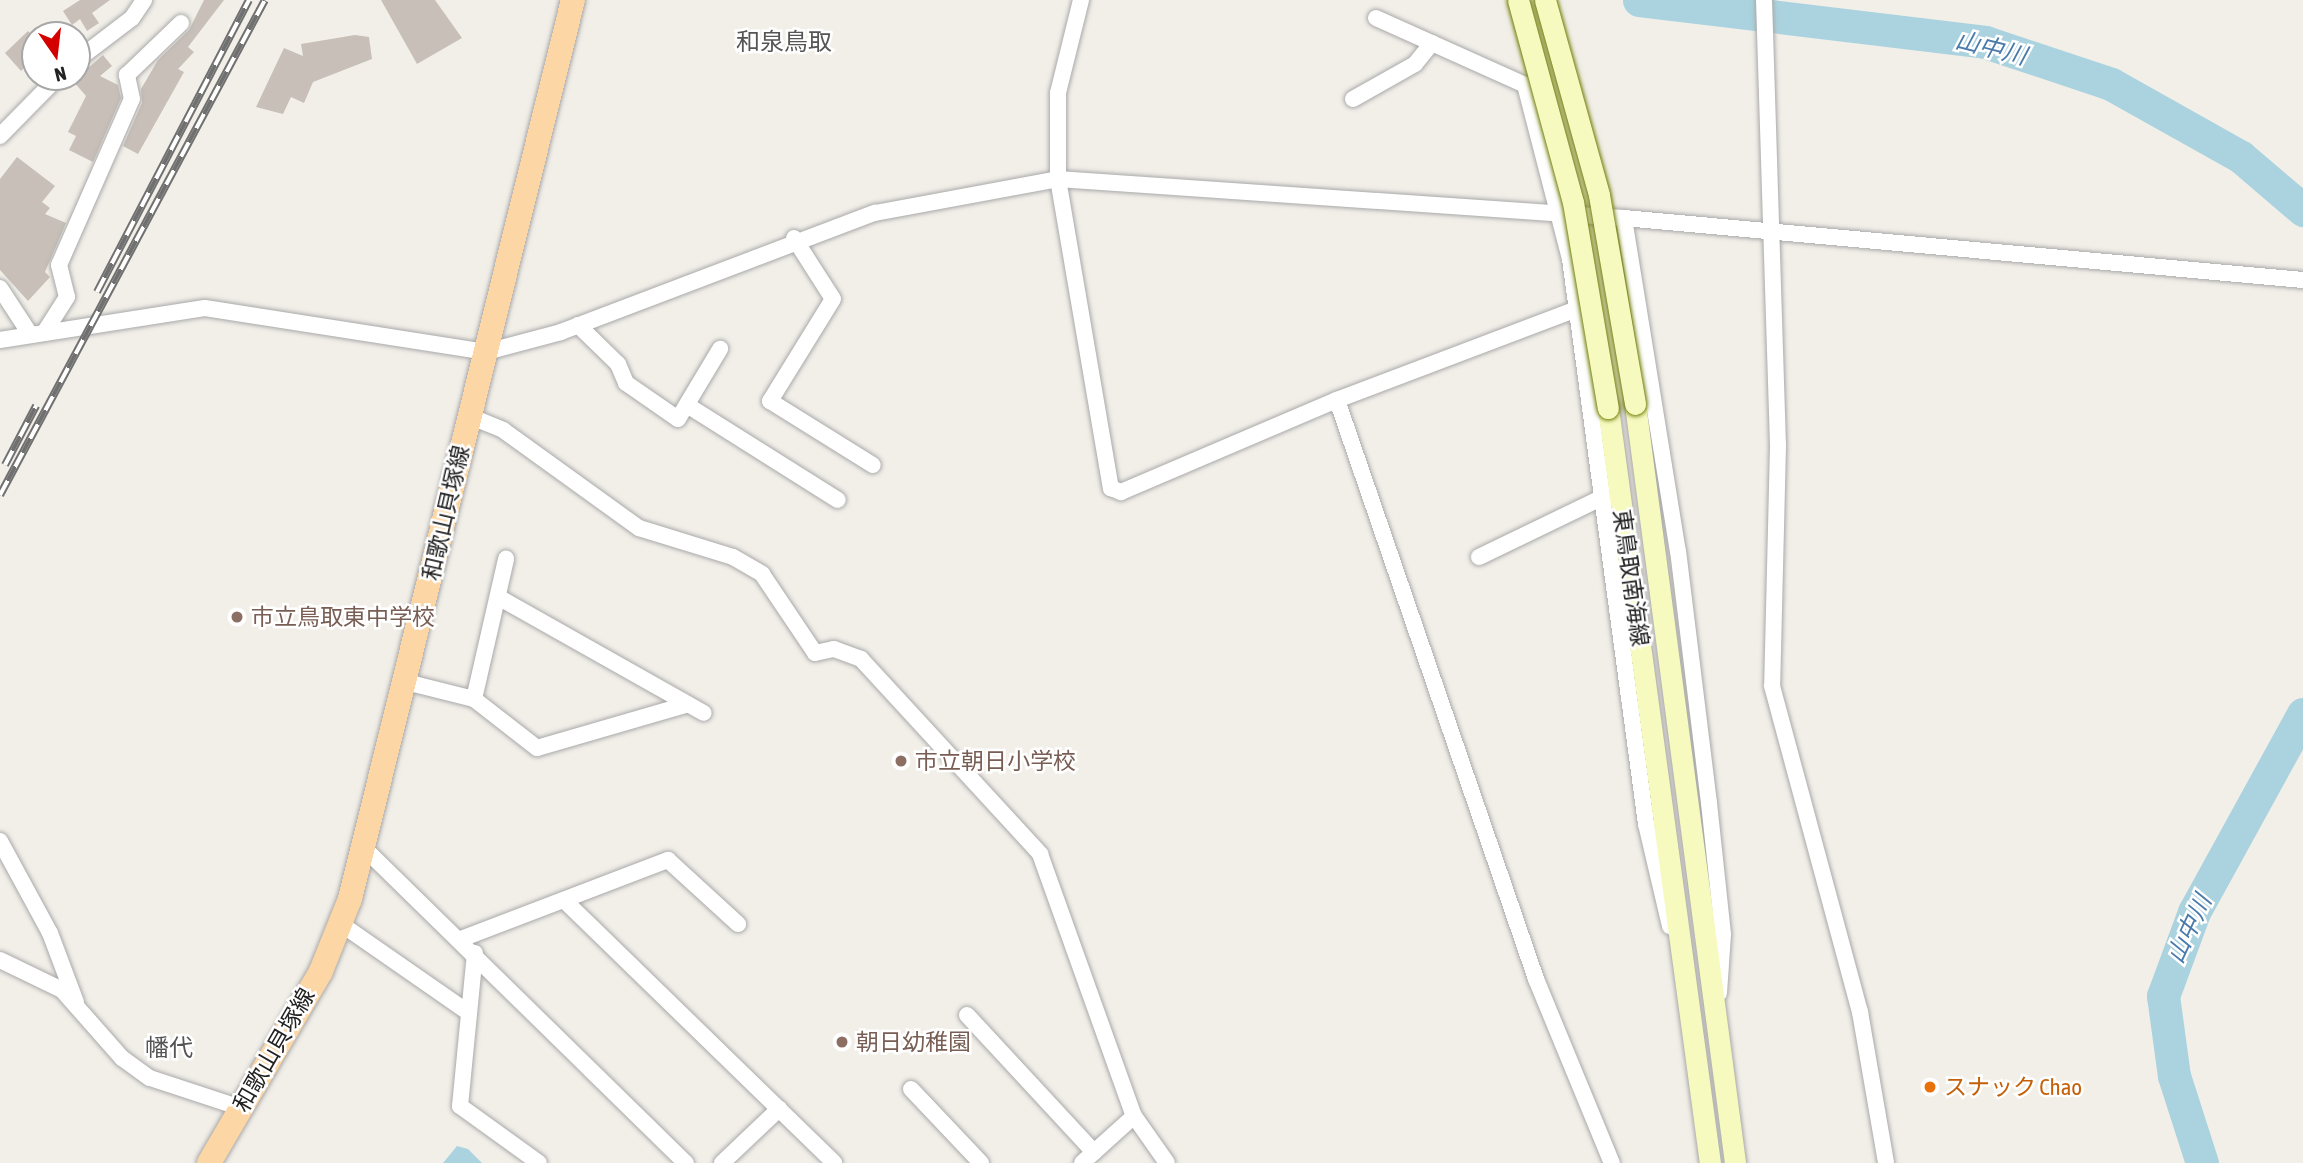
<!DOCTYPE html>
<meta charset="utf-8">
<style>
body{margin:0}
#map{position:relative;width:2303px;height:1163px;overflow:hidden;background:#f2efe9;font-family:"Asap Condensed","Noto Sans JP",sans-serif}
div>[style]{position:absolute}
.water>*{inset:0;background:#aad3df}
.river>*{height:33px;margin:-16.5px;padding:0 16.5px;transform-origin:16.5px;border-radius:16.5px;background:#aad3df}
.building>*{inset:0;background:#c7bfb8}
.roads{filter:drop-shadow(0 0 2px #a9a9a9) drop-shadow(0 0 2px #a9a9a9)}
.street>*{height:16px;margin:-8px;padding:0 8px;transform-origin:8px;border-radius:8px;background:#fff}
.secondary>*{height:21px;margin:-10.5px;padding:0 10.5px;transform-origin:10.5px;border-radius:10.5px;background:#f7fabf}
.primary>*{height:24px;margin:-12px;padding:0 12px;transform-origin:12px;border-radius:12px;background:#fcd6a4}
.rail>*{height:8px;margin-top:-4px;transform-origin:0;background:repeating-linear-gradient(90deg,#fff 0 16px,#707070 0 32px);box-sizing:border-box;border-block:2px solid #707070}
.bridges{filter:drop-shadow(0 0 2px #707d05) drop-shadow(0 0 2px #707d05)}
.secondary-bridge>*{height:21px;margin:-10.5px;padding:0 10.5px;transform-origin:10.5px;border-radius:10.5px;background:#f7fabf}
.dots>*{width:19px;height:19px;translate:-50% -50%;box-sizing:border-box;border:4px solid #fff;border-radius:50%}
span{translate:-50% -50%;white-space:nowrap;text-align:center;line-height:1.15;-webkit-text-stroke:5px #fff;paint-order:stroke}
.street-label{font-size:23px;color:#222}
.education-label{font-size:23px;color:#785e54}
.left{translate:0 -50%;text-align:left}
.food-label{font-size:23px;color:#c56008}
.neighbourhood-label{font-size:24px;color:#555}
.water-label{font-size:24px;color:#4a7aab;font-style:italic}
.north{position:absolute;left:21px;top:21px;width:70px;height:70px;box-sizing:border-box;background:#fff;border:2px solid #a7a7a7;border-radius:50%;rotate:166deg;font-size:19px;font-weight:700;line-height:28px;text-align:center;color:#222}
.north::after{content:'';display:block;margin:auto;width:24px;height:32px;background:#d40000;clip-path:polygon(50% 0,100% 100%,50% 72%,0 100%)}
</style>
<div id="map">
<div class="water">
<div style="clip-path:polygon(457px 1146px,468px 1149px,482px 1163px,443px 1163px)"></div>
</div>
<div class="river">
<div style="left:1639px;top:0;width:349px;rotate:6.9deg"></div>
<div style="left:1985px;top:42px;width:133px;rotate:18.4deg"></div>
<div style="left:2111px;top:84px;width:149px;rotate:29.3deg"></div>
<div style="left:2241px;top:157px;width:82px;rotate:40.5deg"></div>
<div style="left:2202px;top:1163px;width:91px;rotate:-107.8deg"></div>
<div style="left:2174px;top:1076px;width:81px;rotate:-97.8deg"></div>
<div style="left:2163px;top:996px;width:90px;rotate:-69.7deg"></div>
<div style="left:2194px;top:912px;width:226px;rotate:-61.2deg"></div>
</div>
<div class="building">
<div style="clip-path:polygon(80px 0,110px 0,92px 13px,99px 23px,87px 31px,80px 19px,72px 25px,63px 11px)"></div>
<div style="clip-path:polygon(204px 0,224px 0,188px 47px,194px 52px,178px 69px,184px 72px,138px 154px,123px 146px,142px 103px,141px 89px,158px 60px,189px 30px)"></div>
<div style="clip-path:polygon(381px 0,435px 0,462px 38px,417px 64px)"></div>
<div style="clip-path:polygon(28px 31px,35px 38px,35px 57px,21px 71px,5px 53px)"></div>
<div style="clip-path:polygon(355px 35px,369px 37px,372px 59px,313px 82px,304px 103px,291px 97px,283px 114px,256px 107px,284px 48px,303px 56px,301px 44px)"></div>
<div style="clip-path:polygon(103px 55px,112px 66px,100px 76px,118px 85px,121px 98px,93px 162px,69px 150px,76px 136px,68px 132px,86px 96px,73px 81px)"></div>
<div style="clip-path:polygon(17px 157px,55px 186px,42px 202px,50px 208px,45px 214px,66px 223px,45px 272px,50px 277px,28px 301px,0 270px,0 179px)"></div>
</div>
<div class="roads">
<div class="street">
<div style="left:1081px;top:0;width:96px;rotate:103.9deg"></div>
<div style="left:1058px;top:93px;width:86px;rotate:90deg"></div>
<div style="left:1058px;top:179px;width:314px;rotate:80.3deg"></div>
<div style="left:1111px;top:488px;width:11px;rotate:22deg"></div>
<div style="left:1121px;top:492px;width:235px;rotate:-23.1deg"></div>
<div style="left:1337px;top:400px;width:257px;rotate:-20.8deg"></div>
<div style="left:1764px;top:0;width:446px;rotate:88.2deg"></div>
<div style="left:1778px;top:446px;width:240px;rotate:91.4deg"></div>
<div style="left:1772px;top:686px;width:338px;rotate:74.9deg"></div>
<div style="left:1860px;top:1012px;width:153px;rotate:80.2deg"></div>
<div style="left:1376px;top:18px;width:163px;rotate:24.2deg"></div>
<div style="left:1525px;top:85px;width:180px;rotate:75.5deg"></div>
<div style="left:1570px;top:259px;width:570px;rotate:82.34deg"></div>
<div style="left:1646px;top:824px;width:105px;rotate:76.8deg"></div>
<div style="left:77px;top:60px;width:69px;rotate:-37.4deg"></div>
<div style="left:132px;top:18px;width:22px;rotate:-56deg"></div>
<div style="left:1353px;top:99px;width:71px;rotate:-29.4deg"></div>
<div style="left:1415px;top:64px;width:27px;rotate:-51deg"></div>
<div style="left:0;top:136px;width:83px;rotate:-45.5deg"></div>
<div style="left:794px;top:238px;width:72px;rotate:57.4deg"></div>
<div style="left:833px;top:299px;width:120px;rotate:121.7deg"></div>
<div style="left:770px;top:401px;width:121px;rotate:31.9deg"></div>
<div style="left:0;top:288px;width:55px;rotate:56.9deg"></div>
<div style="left:578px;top:325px;width:56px;rotate:44.3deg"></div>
<div style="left:618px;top:364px;width:21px;rotate:67deg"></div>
<div style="left:626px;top:383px;width:63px;rotate:34.7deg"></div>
<div style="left:678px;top:419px;width:82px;rotate:-59deg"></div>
<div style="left:44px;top:333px;width:43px;rotate:-57.4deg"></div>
<div style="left:67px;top:297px;width:33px;rotate:-104deg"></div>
<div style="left:59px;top:265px;width:181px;rotate:-66.3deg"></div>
<div style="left:132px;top:99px;width:25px;rotate:-102deg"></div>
<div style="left:127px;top:75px;width:75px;rotate:-43.9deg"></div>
<div style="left:0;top:340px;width:207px;rotate:-8.9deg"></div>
<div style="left:205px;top:308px;width:284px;rotate:8.9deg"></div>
<div style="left:486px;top:352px;width:78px;rotate:-14.9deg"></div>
<div style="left:561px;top:332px;width:336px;rotate:-20.8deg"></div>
<div style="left:875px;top:213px;width:186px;rotate:-10.5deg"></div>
<div style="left:1058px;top:179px;width:567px;rotate:3.94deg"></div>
<div style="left:1337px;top:400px;width:612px;rotate:71.03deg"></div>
<div style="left:1536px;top:979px;width:199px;rotate:67.6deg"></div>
<div style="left:687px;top:405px;width:178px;rotate:32.2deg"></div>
<div style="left:469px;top:416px;width:37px;rotate:22deg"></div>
<div style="left:503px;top:430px;width:168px;rotate:35.8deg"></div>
<div style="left:639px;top:528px;width:98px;rotate:17.1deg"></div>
<div style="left:733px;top:557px;width:34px;rotate:30deg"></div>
<div style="left:762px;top:574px;width:95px;rotate:56.1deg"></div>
<div style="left:815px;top:653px;width:19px;rotate:-12deg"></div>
<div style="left:834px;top:649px;width:29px;rotate:20deg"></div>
<div style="left:861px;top:659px;width:265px;rotate:47.4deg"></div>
<div style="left:1040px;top:854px;width:278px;rotate:70.3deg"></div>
<div style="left:1134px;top:1116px;width:57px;rotate:54.9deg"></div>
<div style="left:1479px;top:557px;width:138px;rotate:-25.8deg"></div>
<div style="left:498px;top:597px;width:236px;rotate:29.4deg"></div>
<div style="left:406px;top:682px;width:70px;rotate:14deg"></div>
<div style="left:474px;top:699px;width:80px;rotate:37.9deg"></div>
<div style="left:537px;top:748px;width:157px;rotate:-16.2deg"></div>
<div style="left:474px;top:699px;width:144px;rotate:-77.1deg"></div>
<div style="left:0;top:841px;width:105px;rotate:61.5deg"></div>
<div style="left:50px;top:933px;width:74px;rotate:69.4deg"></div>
<div style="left:363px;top:847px;width:452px;rotate:44.4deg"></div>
<div style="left:566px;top:902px;width:374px;rotate:44.2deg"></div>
<div style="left:341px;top:924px;width:156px;rotate:34.8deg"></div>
<div style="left:461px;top:939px;width:222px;rotate:-20.9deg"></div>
<div style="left:668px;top:860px;width:95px;rotate:42.4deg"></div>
<div style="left:475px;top:953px;width:154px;rotate:95.6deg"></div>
<div style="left:460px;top:1106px;width:97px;rotate:35.8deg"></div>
<div style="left:0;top:960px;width:69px;rotate:25.8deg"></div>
<div style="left:62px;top:990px;width:91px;rotate:48.6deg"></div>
<div style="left:122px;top:1058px;width:34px;rotate:36deg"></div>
<div style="left:150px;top:1078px;width:96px;rotate:18.2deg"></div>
<div style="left:1719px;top:993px;width:59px;rotate:-86.1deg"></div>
<div style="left:1723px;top:934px;width:132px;rotate:-96.1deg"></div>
<div style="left:1709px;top:803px;width:253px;rotate:-97deg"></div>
<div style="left:1678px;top:552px;width:338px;rotate:-99.2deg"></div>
<div style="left:1624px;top:218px;width:682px;rotate:5.22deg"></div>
<div style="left:967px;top:1015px;width:187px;rotate:47.2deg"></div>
<div style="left:911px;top:1089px;width:102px;rotate:46.6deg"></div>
<div style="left:722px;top:1163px;width:79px;rotate:-43.5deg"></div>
<div style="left:1082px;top:1163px;width:70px;rotate:-42.1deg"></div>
</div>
<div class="secondary">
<div style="left:1635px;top:404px;width:766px;rotate:82.49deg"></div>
<div style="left:1608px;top:408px;width:762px;rotate:82.31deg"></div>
</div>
<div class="primary">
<div style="left:209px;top:1163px;width:222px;rotate:-59.7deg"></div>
<div style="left:321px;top:971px;width:78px;rotate:-68.1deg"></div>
<div style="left:350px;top:899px;width:926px;rotate:-76.07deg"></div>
</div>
</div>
<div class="rail">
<div style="left:97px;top:292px;width:329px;rotate:-62.5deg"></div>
<div style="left:5px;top:465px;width:67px;rotate:-62.3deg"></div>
<div style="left:0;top:495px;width:561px;rotate:-61.84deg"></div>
</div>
<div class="bridges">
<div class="secondary-bridge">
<div style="left:1518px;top:0;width:209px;rotate:74.8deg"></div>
<div style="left:1573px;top:202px;width:209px;rotate:80.4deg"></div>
<div style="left:1545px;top:0;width:202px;rotate:74.5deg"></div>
<div style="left:1599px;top:195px;width:212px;rotate:80.2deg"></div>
</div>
</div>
<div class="dots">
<div style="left:237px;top:617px;background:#8d6e63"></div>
<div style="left:901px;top:761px;background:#8d6e63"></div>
<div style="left:842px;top:1042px;background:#8d6e63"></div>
<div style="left:1930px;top:1087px;background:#e8710a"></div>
</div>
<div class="street-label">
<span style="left:446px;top:513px;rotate:-77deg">和歌山貝塚線</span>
<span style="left:1631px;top:578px;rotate:82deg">東鳥取南海線</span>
<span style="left:274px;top:1050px;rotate:-60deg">和歌山貝塚線</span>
</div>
<div class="education-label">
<span class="left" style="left:251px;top:617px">市立鳥取東中学校</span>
<span class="left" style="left:915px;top:761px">市立朝日小学校</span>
<span class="left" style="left:856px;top:1042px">朝日幼稚園</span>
</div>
<div class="food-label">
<span class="left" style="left:1944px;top:1087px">スナック Chao</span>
</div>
<div class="neighbourhood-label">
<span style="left:784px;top:42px">和泉鳥取</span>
<span style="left:169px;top:1048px">幡代</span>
</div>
<div class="water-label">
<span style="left:1991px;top:48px;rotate:14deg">山中川</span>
<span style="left:2189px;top:929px;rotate:-65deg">山中川</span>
</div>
<div class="north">N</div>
</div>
